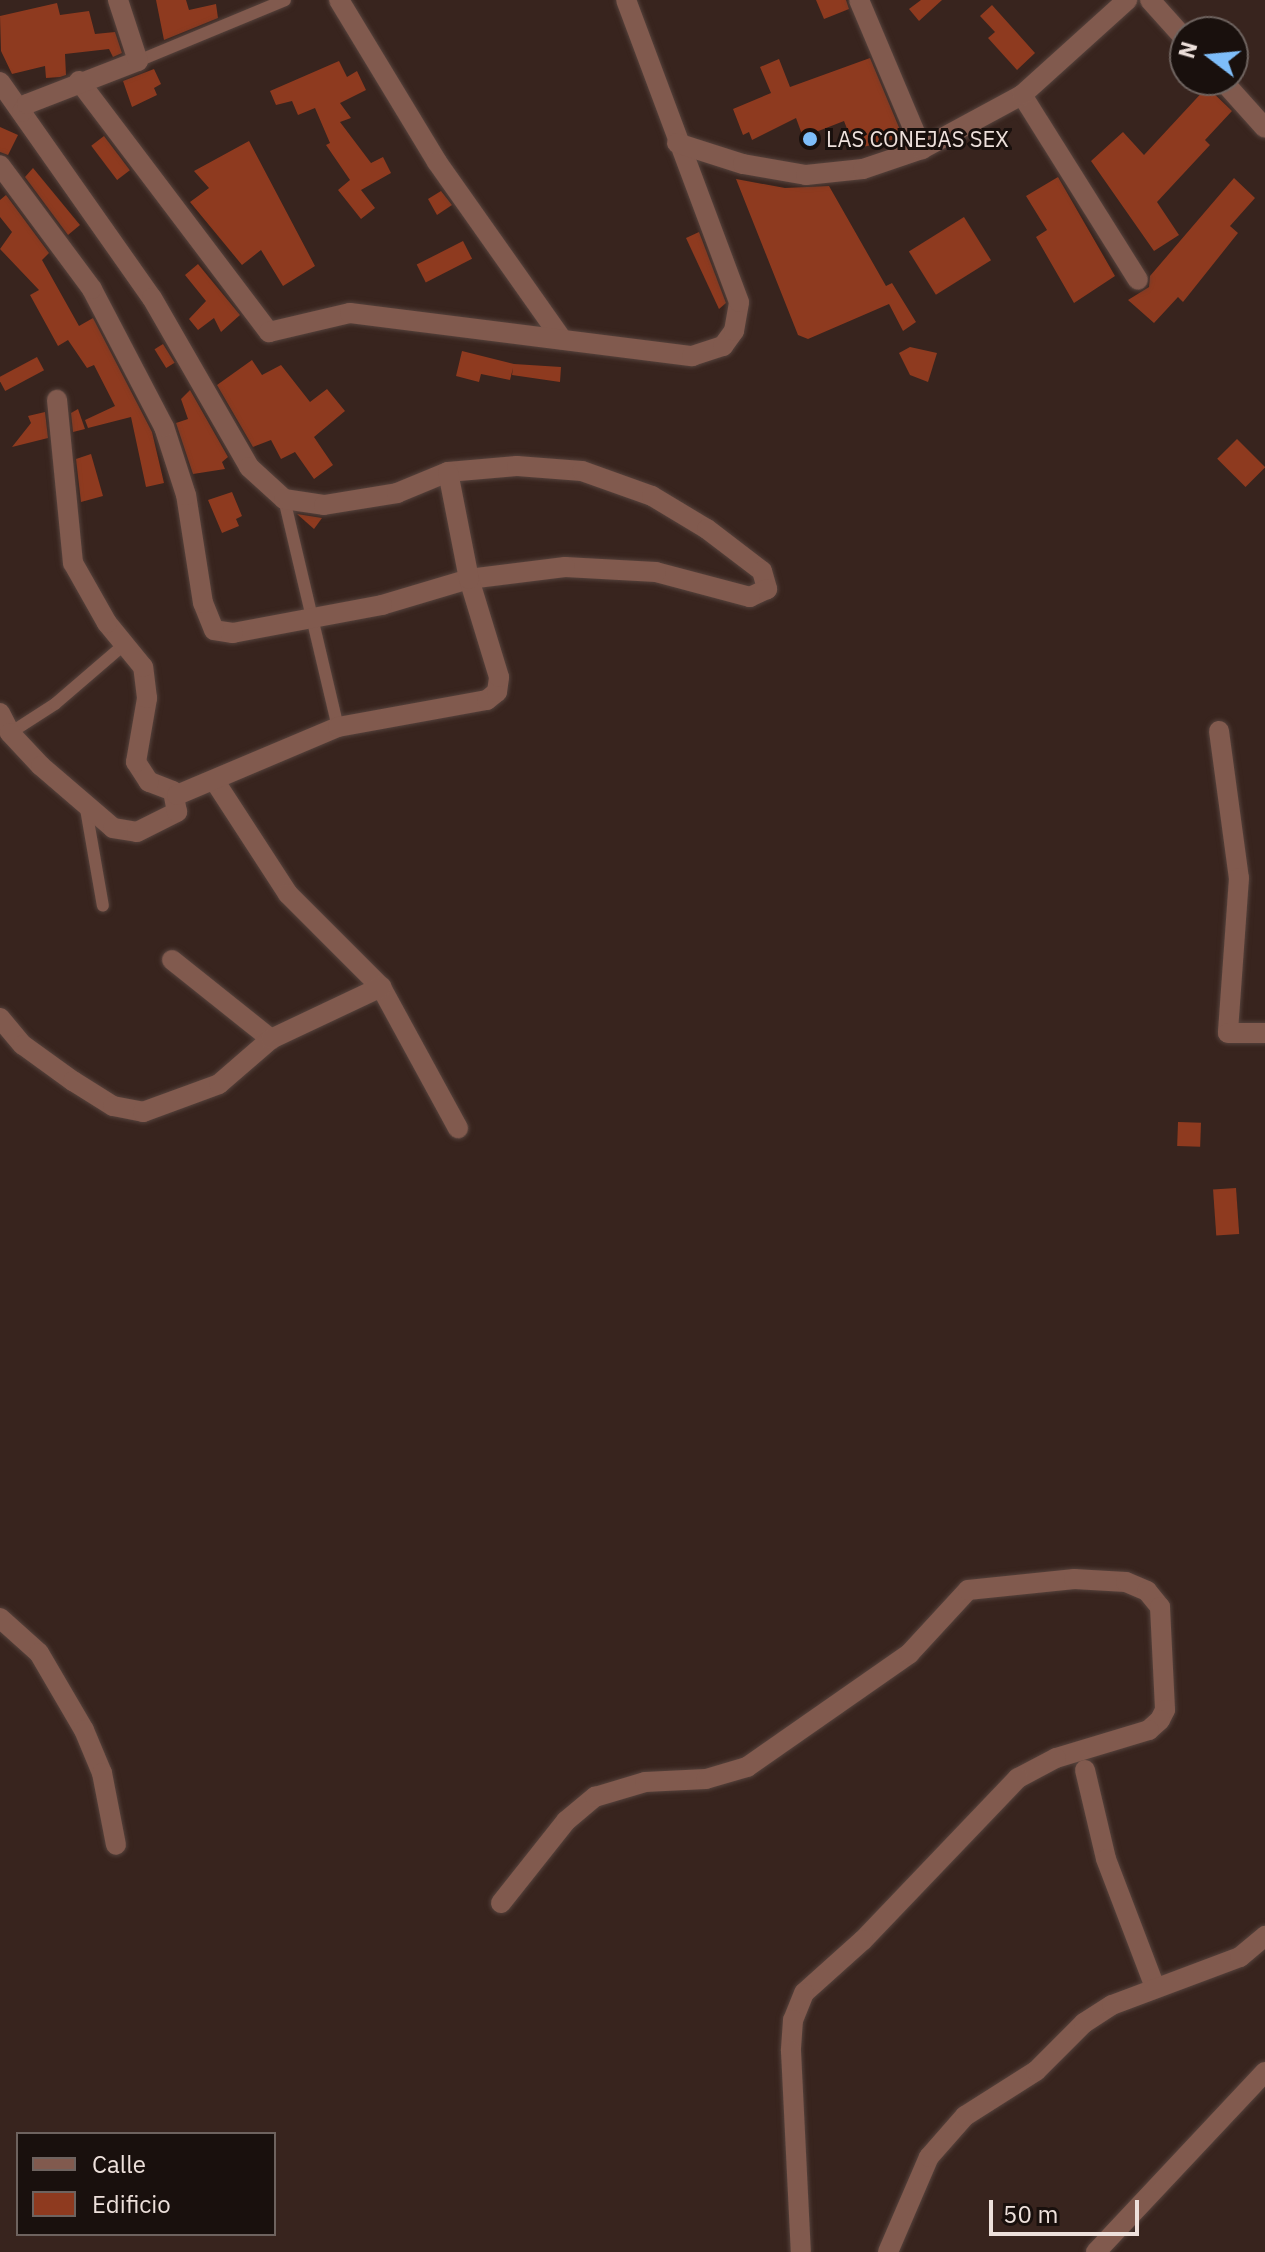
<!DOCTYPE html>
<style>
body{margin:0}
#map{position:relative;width:1265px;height:2252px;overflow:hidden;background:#38241e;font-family:"IBM Plex Sans",sans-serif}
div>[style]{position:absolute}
.building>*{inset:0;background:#8e3a1f;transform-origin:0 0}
.roads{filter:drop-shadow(0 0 2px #55423c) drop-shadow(0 0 2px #55423c)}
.service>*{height:12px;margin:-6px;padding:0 6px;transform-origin:6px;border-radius:6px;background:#815a4e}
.minor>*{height:20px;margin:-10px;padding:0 10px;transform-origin:10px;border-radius:10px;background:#815a4e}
.dots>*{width:22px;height:22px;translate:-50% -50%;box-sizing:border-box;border:4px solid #19100d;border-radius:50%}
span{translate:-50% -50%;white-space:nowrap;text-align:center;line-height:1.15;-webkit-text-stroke:6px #19100d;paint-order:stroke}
.poi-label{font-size:22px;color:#ede0db}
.left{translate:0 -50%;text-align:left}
.legend{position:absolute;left:16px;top:2132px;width:260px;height:104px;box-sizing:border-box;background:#19100d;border:2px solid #6e635f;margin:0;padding:10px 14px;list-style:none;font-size:24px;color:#ede0db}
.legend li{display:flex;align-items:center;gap:16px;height:40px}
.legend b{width:40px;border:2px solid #6e635f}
.north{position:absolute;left:1169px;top:16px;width:80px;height:80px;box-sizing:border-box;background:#19100d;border:2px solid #6e635f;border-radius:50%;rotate:286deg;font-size:22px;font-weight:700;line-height:32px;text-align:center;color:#ede0db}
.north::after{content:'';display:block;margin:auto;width:28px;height:36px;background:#7ebdf9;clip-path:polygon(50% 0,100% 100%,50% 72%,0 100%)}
.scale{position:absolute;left:989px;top:2200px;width:150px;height:36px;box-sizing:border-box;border:4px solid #ede0db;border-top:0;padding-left:10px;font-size:24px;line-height:28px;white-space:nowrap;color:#ede0db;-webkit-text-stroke:6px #19100d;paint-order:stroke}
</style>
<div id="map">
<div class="building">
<div style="clip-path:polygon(156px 0,186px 0,189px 10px,216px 4px,218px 18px,164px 40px)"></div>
<div style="clip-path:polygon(816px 0,846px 0,849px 9px,824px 19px)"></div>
<div style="clip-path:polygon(921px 0,942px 0,919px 21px,909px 9px)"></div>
<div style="clip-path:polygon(57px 3px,60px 15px,89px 11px,95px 34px,115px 32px,122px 53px,113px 57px,109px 49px,65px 54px,66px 75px,60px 77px,46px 78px,45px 66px,12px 74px,1px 51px,0 16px)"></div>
<div style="clip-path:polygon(992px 5px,1035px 53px,1017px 70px,988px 38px,995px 32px,980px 16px)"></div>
<div style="clip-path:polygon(870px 58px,903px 137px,855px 149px,844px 121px,803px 137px,796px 118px,752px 140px,749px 132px,743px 135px,733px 109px,771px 93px,760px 67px,779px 59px,790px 87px)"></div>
<div style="clip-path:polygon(339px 61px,347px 77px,357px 71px,366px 90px,340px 103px,351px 118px,340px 122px,371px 163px,383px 157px,391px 173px,361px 190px,375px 208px,361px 219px,338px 190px,350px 180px,326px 145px,330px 143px,315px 108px,298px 115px,292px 101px,276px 105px,270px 91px)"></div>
<div style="clip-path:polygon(154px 69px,161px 84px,154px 88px,157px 95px,132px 107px,123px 81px)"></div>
<div style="clip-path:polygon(1207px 87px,1232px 111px,1205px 140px,1210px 145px,1157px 202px,1179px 235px,1154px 251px,1091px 161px,1123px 132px,1144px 155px)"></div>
<div style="clip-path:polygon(0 127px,18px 135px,8px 155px,0 152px)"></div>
<div style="left:104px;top:136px;width:43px;height:16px;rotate:53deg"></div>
<div style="clip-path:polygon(249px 141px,315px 266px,283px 286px,261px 250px,242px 265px,190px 202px,209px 188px,194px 171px)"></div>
<div style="clip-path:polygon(33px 168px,80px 225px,68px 235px,25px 177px)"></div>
<div style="clip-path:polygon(1058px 177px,1115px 276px,1074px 303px,1036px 237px,1047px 230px,1026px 196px)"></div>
<div style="clip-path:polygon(1234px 178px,1255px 198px,1230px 226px,1238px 233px,1183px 302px,1178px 297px,1154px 323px,1128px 300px,1149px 287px,1150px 276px)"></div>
<div style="clip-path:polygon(736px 179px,785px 188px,829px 186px,886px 286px,892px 283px,916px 322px,903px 331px,889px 304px,808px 339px,798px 335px)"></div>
<div style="clip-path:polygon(441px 191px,452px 205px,437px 215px,428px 199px)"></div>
<div style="clip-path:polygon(6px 195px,49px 253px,42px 260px,79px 326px,93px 318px,152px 432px,164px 483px,146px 487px,131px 417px,88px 428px,85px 420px,115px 406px,94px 365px,87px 368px,68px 340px,58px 346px,30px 295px,39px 290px,0 249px,12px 232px,0 217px,0 200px)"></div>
<div style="left:964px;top:217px;width:51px;height:65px;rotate:58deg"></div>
<div style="clip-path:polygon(699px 232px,726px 303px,719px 309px,686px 238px)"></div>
<div style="left:463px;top:241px;width:20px;height:52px;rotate:63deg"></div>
<div style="clip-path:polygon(198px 264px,240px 315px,221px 332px,214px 318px,198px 330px,189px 319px,206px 301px,185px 275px)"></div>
<div style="left:163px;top:344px;width:22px;height:10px;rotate:58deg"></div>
<div style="clip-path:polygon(910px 347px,937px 353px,928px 382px,910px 375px,899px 353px)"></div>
<div style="clip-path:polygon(462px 351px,514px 364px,561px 367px,560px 382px,512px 375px,513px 368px,510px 380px,481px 374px,479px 382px,456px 376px)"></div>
<div style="left:37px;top:357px;width:15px;height:44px;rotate:62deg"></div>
<div style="clip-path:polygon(252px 360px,262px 375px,281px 365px,310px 402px,327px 389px,345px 411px,314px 437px,333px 465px,314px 479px,295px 452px,281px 459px,271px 440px,253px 447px,217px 385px)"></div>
<div style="clip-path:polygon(190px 390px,228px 457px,222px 462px,225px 469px,193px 474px,176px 423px,188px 419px,181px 399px)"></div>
<div style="clip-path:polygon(78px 409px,85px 429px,73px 432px,71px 413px)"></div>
<div style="clip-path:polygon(45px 412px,48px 438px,12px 447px,31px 423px,28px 416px)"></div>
<div style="left:1237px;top:439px;width:40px;height:28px;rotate:45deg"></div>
<div style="clip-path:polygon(91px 454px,103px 496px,81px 502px,76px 459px)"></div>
<div style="clip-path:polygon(232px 492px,242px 516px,236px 519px,239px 526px,222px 533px,208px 500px)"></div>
<div style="clip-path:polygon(297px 514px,322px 518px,314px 529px)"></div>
<div style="left:1178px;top:1122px;width:23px;height:24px;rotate:2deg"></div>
<div style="left:1236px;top:1188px;width:46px;height:23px;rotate:86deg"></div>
</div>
<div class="roads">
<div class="service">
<div style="left:138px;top:61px;width:159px;rotate:-22.5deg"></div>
<div style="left:284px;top:499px;width:234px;rotate:76.7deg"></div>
<div style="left:10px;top:733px;width:54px;rotate:-32.8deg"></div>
<div style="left:55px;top:704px;width:94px;rotate:-40.7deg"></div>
<div style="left:86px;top:809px;width:98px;rotate:80.1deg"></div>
</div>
<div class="minor">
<div style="left:339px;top:0;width:189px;rotate:58.8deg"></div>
<div style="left:437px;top:162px;width:217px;rotate:54.8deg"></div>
<div style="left:859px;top:0;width:162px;rotate:67.1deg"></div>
<div style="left:1150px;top:0;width:52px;rotate:48.1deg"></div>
<div style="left:1222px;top:80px;width:64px;rotate:48.1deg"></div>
<div style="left:79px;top:81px;width:315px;rotate:52.9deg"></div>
<div style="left:269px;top:332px;width:83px;rotate:-13.2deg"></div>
<div style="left:350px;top:313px;width:345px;rotate:7.2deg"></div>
<div style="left:692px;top:356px;width:33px;rotate:-18deg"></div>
<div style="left:723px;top:346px;width:19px;rotate:-54deg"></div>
<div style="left:734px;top:331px;width:29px;rotate:-80deg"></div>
<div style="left:739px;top:302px;width:322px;rotate:-110.5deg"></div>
<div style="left:0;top:82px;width:264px;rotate:54.9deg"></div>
<div style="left:152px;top:298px;width:195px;rotate:60.1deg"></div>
<div style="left:249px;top:467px;width:47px;rotate:42.4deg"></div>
<div style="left:284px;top:499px;width:40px;rotate:8.5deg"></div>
<div style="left:324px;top:505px;width:74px;rotate:-9.3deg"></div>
<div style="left:397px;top:493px;width:55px;rotate:-22.4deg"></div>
<div style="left:448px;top:472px;width:69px;rotate:-5deg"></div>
<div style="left:517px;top:466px;width:65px;rotate:4.4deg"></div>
<div style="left:582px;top:471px;width:74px;rotate:19.7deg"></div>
<div style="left:652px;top:496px;width:64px;rotate:31deg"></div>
<div style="left:707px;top:529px;width:69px;rotate:37.4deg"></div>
<div style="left:762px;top:571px;width:19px;rotate:74deg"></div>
<div style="left:767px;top:589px;width:19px;rotate:155deg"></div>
<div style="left:750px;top:597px;width:97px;rotate:-165.1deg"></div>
<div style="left:656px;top:572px;width:91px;rotate:-176.9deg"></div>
<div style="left:565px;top:567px;width:97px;rotate:172.9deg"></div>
<div style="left:469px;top:579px;width:91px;rotate:163.4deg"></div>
<div style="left:382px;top:605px;width:152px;rotate:169.4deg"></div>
<div style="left:233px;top:633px;width:19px;rotate:-171deg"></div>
<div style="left:214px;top:630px;width:29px;rotate:-112deg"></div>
<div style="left:203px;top:603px;width:109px;rotate:-98.9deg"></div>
<div style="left:186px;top:495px;width:71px;rotate:-107.9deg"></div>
<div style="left:164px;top:427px;width:156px;rotate:-117.6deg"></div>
<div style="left:92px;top:289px;width:154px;rotate:-126.6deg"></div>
<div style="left:1022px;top:95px;width:218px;rotate:57.9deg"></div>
<div style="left:22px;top:112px;width:9px;rotate:-58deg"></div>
<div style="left:27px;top:104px;width:119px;rotate:-21.2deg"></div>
<div style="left:138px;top:61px;width:64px;rotate:-108.2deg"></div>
<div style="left:677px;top:143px;width:69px;rotate:17.7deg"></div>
<div style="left:743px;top:164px;width:64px;rotate:9.9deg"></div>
<div style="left:806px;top:175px;width:57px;rotate:-6deg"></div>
<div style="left:863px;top:169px;width:62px;rotate:-18.7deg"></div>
<div style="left:922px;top:149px;width:114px;rotate:-28.4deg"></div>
<div style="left:1022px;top:95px;width:142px;rotate:-42.1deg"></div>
<div style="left:0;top:713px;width:22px;rotate:63deg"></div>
<div style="left:10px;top:733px;width:45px;rotate:46.8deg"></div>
<div style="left:41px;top:766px;width:95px;rotate:40.7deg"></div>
<div style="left:113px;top:828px;width:24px;rotate:9deg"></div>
<div style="left:137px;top:832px;width:45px;rotate:-26.6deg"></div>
<div style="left:177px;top:812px;width:21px;rotate:-101deg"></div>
<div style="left:173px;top:791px;width:26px;rotate:-159deg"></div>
<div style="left:149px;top:782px;width:24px;rotate:-123deg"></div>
<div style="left:136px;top:762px;width:65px;rotate:-80.2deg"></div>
<div style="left:147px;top:698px;width:31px;rotate:-97deg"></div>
<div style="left:143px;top:667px;width:57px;rotate:-129.3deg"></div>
<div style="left:107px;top:623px;width:69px;rotate:-119.5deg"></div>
<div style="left:73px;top:563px;width:164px;rotate:-95.6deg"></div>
<div style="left:1219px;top:731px;width:148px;rotate:82.3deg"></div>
<div style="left:1239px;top:878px;width:155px;rotate:94.1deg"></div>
<div style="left:1228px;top:1033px;width:37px"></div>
<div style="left:216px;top:783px;width:132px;rotate:57deg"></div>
<div style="left:288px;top:894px;width:132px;rotate:45deg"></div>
<div style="left:381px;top:987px;width:161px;rotate:61.4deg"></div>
<div style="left:177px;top:795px;width:175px;rotate:-22.9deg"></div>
<div style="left:338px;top:727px;width:151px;rotate:-10.3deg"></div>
<div style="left:487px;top:700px;width:13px;rotate:-39deg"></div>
<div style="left:497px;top:692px;width:15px;rotate:-82deg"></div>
<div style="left:499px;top:677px;width:102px;rotate:-107deg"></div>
<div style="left:469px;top:579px;width:109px;rotate:-101.1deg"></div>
<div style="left:172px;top:960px;width:127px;rotate:38.6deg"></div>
<div style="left:0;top:1018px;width:35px;rotate:50deg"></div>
<div style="left:23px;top:1045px;width:62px;rotate:35.8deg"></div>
<div style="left:73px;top:1081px;width:47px;rotate:32deg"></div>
<div style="left:113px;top:1106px;width:31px;rotate:11deg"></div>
<div style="left:143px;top:1112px;width:81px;rotate:-20.2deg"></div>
<div style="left:219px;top:1084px;width:69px;rotate:-40.9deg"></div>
<div style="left:271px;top:1039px;width:122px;rotate:-25.3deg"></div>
<div style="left:0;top:1618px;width:52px;rotate:41.9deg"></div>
<div style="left:39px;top:1653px;width:89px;rotate:59.7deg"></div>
<div style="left:84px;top:1730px;width:47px;rotate:67.3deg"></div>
<div style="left:102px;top:1773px;width:73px;rotate:79deg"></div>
<div style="left:1085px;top:1770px;width:91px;rotate:76.7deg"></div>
<div style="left:1106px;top:1859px;width:137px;rotate:69.1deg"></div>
<div style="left:501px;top:1903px;width:105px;rotate:-51.6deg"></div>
<div style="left:566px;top:1821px;width:38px;rotate:-40deg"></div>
<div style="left:595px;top:1797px;width:52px;rotate:-16.7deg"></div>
<div style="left:645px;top:1782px;width:61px;rotate:-2.8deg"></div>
<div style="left:706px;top:1779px;width:43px;rotate:-16.3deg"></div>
<div style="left:747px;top:1767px;width:198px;rotate:-34.9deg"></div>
<div style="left:909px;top:1654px;width:87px;rotate:-47.3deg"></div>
<div style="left:968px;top:1590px;width:107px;rotate:-5.9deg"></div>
<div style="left:1074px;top:1579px;width:52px;rotate:3.3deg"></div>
<div style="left:1126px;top:1582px;width:23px;rotate:23deg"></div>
<div style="left:1147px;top:1591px;width:21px;rotate:51deg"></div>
<div style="left:1160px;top:1607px;width:103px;rotate:87.2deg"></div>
<div style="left:1165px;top:1710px;width:11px;rotate:117deg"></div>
<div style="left:1160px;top:1720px;width:15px;rotate:138deg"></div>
<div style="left:1149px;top:1730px;width:97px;rotate:163.2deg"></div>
<div style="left:1056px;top:1758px;width:43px;rotate:152.2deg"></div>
<div style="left:1018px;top:1778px;width:224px;rotate:133.7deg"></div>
<div style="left:863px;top:1940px;width:79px;rotate:138.1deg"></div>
<div style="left:804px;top:1993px;width:29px;rotate:112deg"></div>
<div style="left:793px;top:2020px;width:31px;rotate:94deg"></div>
<div style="left:791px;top:2051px;width:201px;rotate:87.2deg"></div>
<div style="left:888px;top:2252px;width:103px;rotate:-66.7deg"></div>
<div style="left:929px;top:2157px;width:55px;rotate:-48.7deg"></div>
<div style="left:965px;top:2116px;width:84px;rotate:-32.4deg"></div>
<div style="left:1036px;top:2071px;width:68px;rotate:-45deg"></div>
<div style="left:1084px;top:2023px;width:33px;rotate:-33deg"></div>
<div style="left:1112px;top:2005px;width:137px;rotate:-20.6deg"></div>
<div style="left:1240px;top:1957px;width:33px;rotate:-40deg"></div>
<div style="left:1096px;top:2252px;width:247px;rotate:-46.8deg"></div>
</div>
</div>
<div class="dots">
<div style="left:810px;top:139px;background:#7ebdf9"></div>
</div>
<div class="poi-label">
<span class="left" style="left:826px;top:139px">LAS CONEJAS SEX</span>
</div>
<ul class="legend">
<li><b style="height:10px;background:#815a4e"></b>Calle</li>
<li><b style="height:22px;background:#8e3a1f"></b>Edificio</li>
</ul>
<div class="north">N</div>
<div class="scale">50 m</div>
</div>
